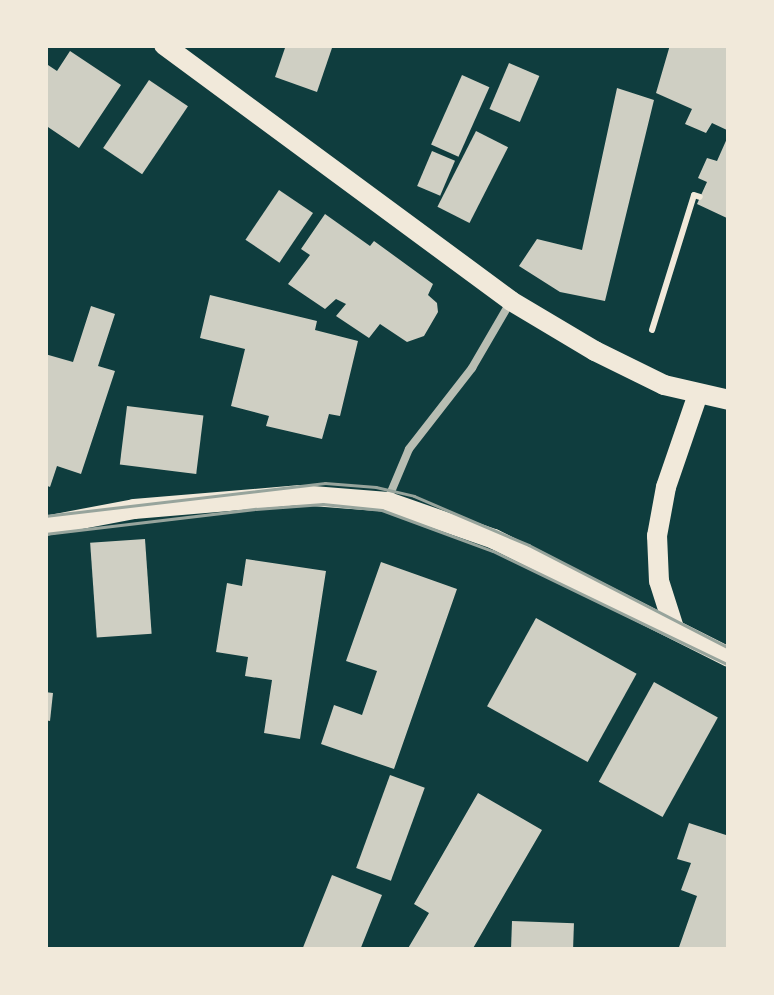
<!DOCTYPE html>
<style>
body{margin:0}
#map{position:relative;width:774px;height:995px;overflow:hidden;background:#0f3d3e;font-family:Ubuntu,sans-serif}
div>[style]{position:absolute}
.building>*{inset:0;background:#cfcfc3;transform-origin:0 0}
.path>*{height:6px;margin:-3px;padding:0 3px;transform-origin:3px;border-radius:3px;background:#f1e9da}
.service>*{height:8px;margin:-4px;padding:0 4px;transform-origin:4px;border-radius:4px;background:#b8beb3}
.secondary>*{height:20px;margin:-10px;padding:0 10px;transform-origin:10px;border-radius:10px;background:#f1e9da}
.tram>*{height:2.5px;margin:-1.25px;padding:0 1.25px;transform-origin:1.25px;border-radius:1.25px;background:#97a49c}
span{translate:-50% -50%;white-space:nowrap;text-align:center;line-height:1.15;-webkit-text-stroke:8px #f1e9da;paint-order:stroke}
.frame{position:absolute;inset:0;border:48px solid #f1e9da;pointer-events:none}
</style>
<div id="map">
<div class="building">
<div style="clip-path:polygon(286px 45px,333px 45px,317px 92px,275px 77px)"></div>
<div style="clip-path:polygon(670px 45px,729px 45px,729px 131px,712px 123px,706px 133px,685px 124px,692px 109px,656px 93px)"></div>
<div style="clip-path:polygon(70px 51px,121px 85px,79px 148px,45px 125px,45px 63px,57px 71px)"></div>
<div style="left:509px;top:63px;width:33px;height:50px;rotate:23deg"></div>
<div style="left:462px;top:75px;width:30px;height:76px;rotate:24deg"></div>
<div style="left:149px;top:80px;width:47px;height:82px;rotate:34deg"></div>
<div style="clip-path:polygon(617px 88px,654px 100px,605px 301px,560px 292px,519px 266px,537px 239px,582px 250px)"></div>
<div style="left:476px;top:131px;width:36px;height:85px;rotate:27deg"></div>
<div style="clip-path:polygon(729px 134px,729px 219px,697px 204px,707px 182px,698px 178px,707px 158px,717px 161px)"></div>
<div style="left:432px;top:151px;width:25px;height:38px;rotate:23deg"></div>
<div style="left:279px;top:190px;width:41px;height:60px;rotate:34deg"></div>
<div style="clip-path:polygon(325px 214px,370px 246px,374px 241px,433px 284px,428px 295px,437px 303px,438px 312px,424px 336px,407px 342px,380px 324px,369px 338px,336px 316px,346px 304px,336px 299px,325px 309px,288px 284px,310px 255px,301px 249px)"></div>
<div style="clip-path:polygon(210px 295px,317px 321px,315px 330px,358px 341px,340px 416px,329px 414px,322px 439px,266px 426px,269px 416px,231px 406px,245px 349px,200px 338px)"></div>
<div style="clip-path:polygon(91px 306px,115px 314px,98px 366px,115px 371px,81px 474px,57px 466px,50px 487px,45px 485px,45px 354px,73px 362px)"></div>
<div style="left:127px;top:406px;width:77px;height:59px;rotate:7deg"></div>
<div style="left:145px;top:539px;width:95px;height:55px;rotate:86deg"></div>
<div style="clip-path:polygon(246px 559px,326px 571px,300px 739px,264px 733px,272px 680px,245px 676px,248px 657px,216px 652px,227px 583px,242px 586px)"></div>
<div style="clip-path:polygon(381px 562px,457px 589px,394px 769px,321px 744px,334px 705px,362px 715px,377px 671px,346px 661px)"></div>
<div style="left:536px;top:618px;width:115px;height:101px;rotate:29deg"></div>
<div style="left:654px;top:682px;width:73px;height:114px;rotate:29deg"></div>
<div style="clip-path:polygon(45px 692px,53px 693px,50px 721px,45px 720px)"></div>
<div style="left:390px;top:775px;width:37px;height:99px;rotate:20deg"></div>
<div style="clip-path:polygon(478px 793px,542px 830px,472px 950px,407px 950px,429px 913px,414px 904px)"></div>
<div style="clip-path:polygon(689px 823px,729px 836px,729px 937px,725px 950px,678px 950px,697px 896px,681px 890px,691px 863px,677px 859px)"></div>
<div style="clip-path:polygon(332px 875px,382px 895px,360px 950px,302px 950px)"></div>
<div style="left:512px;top:921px;width:62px;height:29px;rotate:2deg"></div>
</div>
<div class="path">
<div style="left:652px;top:330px;width:141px;rotate:-72.7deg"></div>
<div style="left:694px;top:195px;width:6px;rotate:18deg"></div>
</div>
<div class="service">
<div style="left:388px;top:499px;width:54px;rotate:-67.2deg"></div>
<div style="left:409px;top:449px;width:103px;rotate:-52.1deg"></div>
<div style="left:472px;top:368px;width:78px;rotate:-59.8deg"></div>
</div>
<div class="secondary">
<div style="left:164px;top:45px;width:431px;rotate:36.4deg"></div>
<div style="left:511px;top:301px;width:98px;rotate:30.8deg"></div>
<div style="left:595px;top:351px;width:77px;rotate:26.2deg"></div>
<div style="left:664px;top:385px;width:67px;rotate:13deg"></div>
<div style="left:45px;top:526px;width:91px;rotate:-10.8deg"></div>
<div style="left:134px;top:509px;width:167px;rotate:-4.8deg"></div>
<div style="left:300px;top:495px;width:88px;rotate:4.5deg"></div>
<div style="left:388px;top:502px;width:112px;rotate:19.2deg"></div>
<div style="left:494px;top:539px;width:263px;rotate:26.7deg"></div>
<div style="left:674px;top:628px;width:49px;rotate:-107.7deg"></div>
<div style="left:659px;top:581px;width:45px;rotate:-92.5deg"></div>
<div style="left:657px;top:536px;width:50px;rotate:-79.6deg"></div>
<div style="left:666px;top:487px;width:98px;rotate:-71deg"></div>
</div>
<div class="tram">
<div style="left:45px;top:516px;width:282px;rotate:-6.7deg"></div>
<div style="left:325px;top:483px;width:51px;rotate:4.5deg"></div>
<div style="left:376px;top:487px;width:39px;rotate:13deg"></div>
<div style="left:414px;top:496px;width:125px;rotate:23.1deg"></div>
<div style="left:529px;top:545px;width:225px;rotate:27.2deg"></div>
<div style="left:45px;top:534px;width:212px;rotate:-6.8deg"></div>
<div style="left:256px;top:509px;width:67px;rotate:-4.3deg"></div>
<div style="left:323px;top:504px;width:59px;rotate:5.8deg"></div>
<div style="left:382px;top:510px;width:118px;rotate:20.3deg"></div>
<div style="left:493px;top:551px;width:262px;rotate:25.8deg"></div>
</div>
<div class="frame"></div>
</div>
